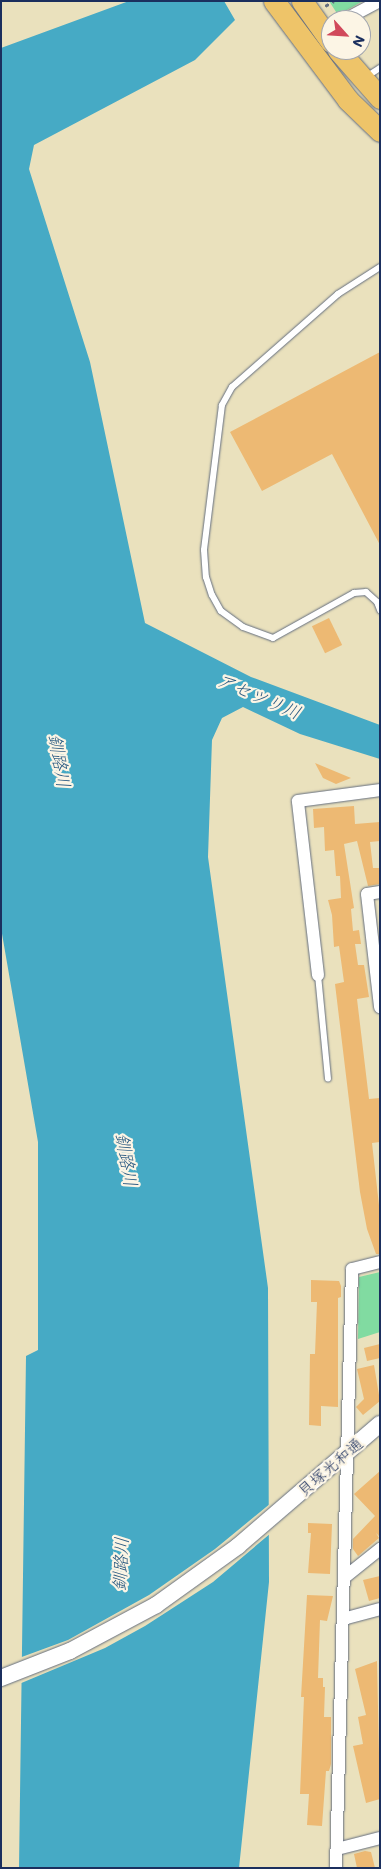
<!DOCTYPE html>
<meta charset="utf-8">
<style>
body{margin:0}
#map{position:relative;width:381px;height:1869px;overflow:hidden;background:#eae1bd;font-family:Mali,"Klee One",sans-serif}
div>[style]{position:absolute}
.green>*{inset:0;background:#81dba1}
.water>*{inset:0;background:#46aac5}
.pier>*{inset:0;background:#eae1bd}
.building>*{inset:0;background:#edb973;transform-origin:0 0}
.path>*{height:2.5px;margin-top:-1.25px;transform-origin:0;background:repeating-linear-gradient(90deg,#636d7f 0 4px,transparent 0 8px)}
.roads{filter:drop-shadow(0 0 1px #636d7f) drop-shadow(0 0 1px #636d7f)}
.service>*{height:6px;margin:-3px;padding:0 3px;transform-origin:3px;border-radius:3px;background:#fff}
.minor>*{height:12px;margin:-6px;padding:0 6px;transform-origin:6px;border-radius:6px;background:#fff}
.tertiary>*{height:16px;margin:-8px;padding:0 8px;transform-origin:8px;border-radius:8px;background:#fff}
.trunk>*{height:21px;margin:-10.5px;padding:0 10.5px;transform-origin:10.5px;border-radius:10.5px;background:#eec469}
span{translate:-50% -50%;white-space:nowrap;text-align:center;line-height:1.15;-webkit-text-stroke:4.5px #fcf5e5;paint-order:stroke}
.street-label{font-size:16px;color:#1b2f5e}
.water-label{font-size:18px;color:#2a5a82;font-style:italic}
.frame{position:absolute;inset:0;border:2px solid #1b2f5e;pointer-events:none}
.north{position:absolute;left:321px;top:10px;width:50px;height:50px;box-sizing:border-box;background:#fcf5e5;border:1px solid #a2a6af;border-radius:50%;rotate:116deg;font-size:14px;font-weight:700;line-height:20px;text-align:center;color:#1b2f5e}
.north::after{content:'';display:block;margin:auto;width:18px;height:22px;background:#d1495b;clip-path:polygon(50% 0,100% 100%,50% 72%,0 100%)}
</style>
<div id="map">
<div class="green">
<div style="clip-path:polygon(329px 1px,363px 1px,338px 15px)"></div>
<div style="clip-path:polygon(380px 1272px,380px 1332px,358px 1339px,359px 1277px)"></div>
</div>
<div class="water">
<div style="clip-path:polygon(129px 1px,224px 1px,235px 20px,195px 60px,34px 145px,29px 169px,90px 362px,145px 623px,251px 677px,380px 725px,380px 759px,300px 734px,243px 707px,222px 718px,212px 740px,208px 857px,268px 1288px,269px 1582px,239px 1868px,19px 1868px,26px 1356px,38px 1350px,38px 1142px,1px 928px,1px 48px)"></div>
</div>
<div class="pier">
<div style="clip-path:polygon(271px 1503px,271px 1533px,213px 1582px,145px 1626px,105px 1648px,19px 1684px,19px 1658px,68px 1640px,149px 1595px,215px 1549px)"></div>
</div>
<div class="building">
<div style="clip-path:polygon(380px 352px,380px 545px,332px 454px,262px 491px,230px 432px)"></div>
<div style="left:329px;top:618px;width:30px;height:19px;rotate:64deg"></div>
<div style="clip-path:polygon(315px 763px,351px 778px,336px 784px,323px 778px)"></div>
<div style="clip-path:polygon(354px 806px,355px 824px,380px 822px,380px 841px,370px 842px,373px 868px,380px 868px,380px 884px,368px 886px,357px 841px,344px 844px,354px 908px,351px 909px,353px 931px,359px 930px,361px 944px,355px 944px,358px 965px,364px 965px,369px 997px,357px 999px,369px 1099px,380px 1098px,380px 1142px,372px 1143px,380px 1214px,380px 1254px,376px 1254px,367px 1229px,360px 1192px,335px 984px,344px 982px,339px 946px,334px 947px,332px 915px,328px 900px,341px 898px,340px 876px,336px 876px,334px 850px,325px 851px,324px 827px,314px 828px,313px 809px)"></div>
<div style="clip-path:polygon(311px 1280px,339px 1281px,341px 1286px,341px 1297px,338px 1298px,338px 1407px,321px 1406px,321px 1426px,309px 1425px,310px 1354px,315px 1354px,317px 1302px,311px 1302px)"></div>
<div style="clip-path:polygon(380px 1344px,380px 1358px,367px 1361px,364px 1348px)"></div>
<div style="clip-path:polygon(374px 1365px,380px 1401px,363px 1415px,356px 1407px,364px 1399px,357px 1369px)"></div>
<div style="clip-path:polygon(380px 1471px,380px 1537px,376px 1533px,379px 1538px,358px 1556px,353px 1549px,353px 1539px,375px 1516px,354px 1494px)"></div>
<div style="clip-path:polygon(308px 1523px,332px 1524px,330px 1574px,308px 1573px,311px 1533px,308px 1533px)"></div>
<div style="clip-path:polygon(380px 1576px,380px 1598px,369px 1601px,363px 1580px)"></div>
<div style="clip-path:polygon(307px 1595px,333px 1596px,327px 1621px,320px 1620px,318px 1678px,323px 1678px,323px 1687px,325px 1687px,324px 1717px,331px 1717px,331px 1764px,329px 1771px,326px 1771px,322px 1826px,307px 1825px,309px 1794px,300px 1794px,304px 1697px,301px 1697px)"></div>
<div style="clip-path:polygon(377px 1661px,380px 1799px,366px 1803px,353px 1746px,363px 1744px,358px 1717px,366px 1715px,355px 1669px)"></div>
<div style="clip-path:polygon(365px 1851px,371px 1852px,375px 1868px,357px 1868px,354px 1854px)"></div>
</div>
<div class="path">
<div style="left:325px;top:6px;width:10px;rotate:-29deg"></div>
</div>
<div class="roads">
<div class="service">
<div style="left:366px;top:77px;width:17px;rotate:-33deg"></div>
<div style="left:380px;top:267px;width:50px;rotate:147.3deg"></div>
<div style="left:338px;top:294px;width:141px;rotate:138.7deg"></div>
<div style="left:232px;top:387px;width:21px;rotate:119deg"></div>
<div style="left:222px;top:405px;width:146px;rotate:97.1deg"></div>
<div style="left:204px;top:550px;width:27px;rotate:86deg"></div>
<div style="left:206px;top:577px;width:19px;rotate:72deg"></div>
<div style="left:212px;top:595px;width:18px;rotate:61deg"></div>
<div style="left:221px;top:611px;width:27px;rotate:36deg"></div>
<div style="left:243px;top:627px;width:32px;rotate:20deg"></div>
<div style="left:273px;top:638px;width:93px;rotate:-29.1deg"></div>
<div style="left:354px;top:593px;width:12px;rotate:-5deg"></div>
<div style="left:366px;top:592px;width:15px;rotate:42deg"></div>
<div style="left:377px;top:602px;width:9px;rotate:69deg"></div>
<div style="left:318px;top:975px;width:104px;rotate:84.5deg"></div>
</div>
<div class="minor">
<div style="left:344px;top:20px;width:40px;rotate:-28deg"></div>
<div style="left:380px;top:892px;width:13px;rotate:171deg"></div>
<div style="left:367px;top:894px;width:114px;rotate:83.4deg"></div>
<div style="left:318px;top:975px;width:175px;rotate:-96.6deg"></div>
<div style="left:298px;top:801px;width:83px;rotate:-7.6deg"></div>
<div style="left:345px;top:1577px;width:45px;rotate:-38.7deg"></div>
<div style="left:343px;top:1619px;width:38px;rotate:-15deg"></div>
<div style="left:337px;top:1849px;width:44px;rotate:-14.3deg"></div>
<div style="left:336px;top:1868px;width:599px;rotate:-88.47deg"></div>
<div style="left:352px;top:1269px;width:29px;rotate:-14deg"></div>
</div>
<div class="tertiary">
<div style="left:1px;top:1678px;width:74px;rotate:-21.4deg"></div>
<div style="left:70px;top:1651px;width:98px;rotate:-28.1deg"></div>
<div style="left:156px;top:1605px;width:101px;rotate:-35.7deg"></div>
<div style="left:238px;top:1546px;width:187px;rotate:-40.7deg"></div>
</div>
<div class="trunk">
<div style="left:274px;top:1px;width:124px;rotate:53.2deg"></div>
<div style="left:348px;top:100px;width:45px;rotate:44.1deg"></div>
<div style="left:302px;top:1px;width:50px;rotate:54.7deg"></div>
<div style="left:338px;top:50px;width:64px;rotate:48.8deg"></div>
</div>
</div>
<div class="street-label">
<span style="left:330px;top:1467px;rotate:-41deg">貝塚光和通</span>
</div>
<div class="water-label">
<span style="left:259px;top:696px;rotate:23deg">アセツリ川</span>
<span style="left:60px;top:761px;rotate:80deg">釧路川</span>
<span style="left:127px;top:1160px;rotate:80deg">釧路川</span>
<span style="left:120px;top:1564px;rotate:-87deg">釧路川</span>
</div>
<div class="frame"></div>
<div class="north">N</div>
</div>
